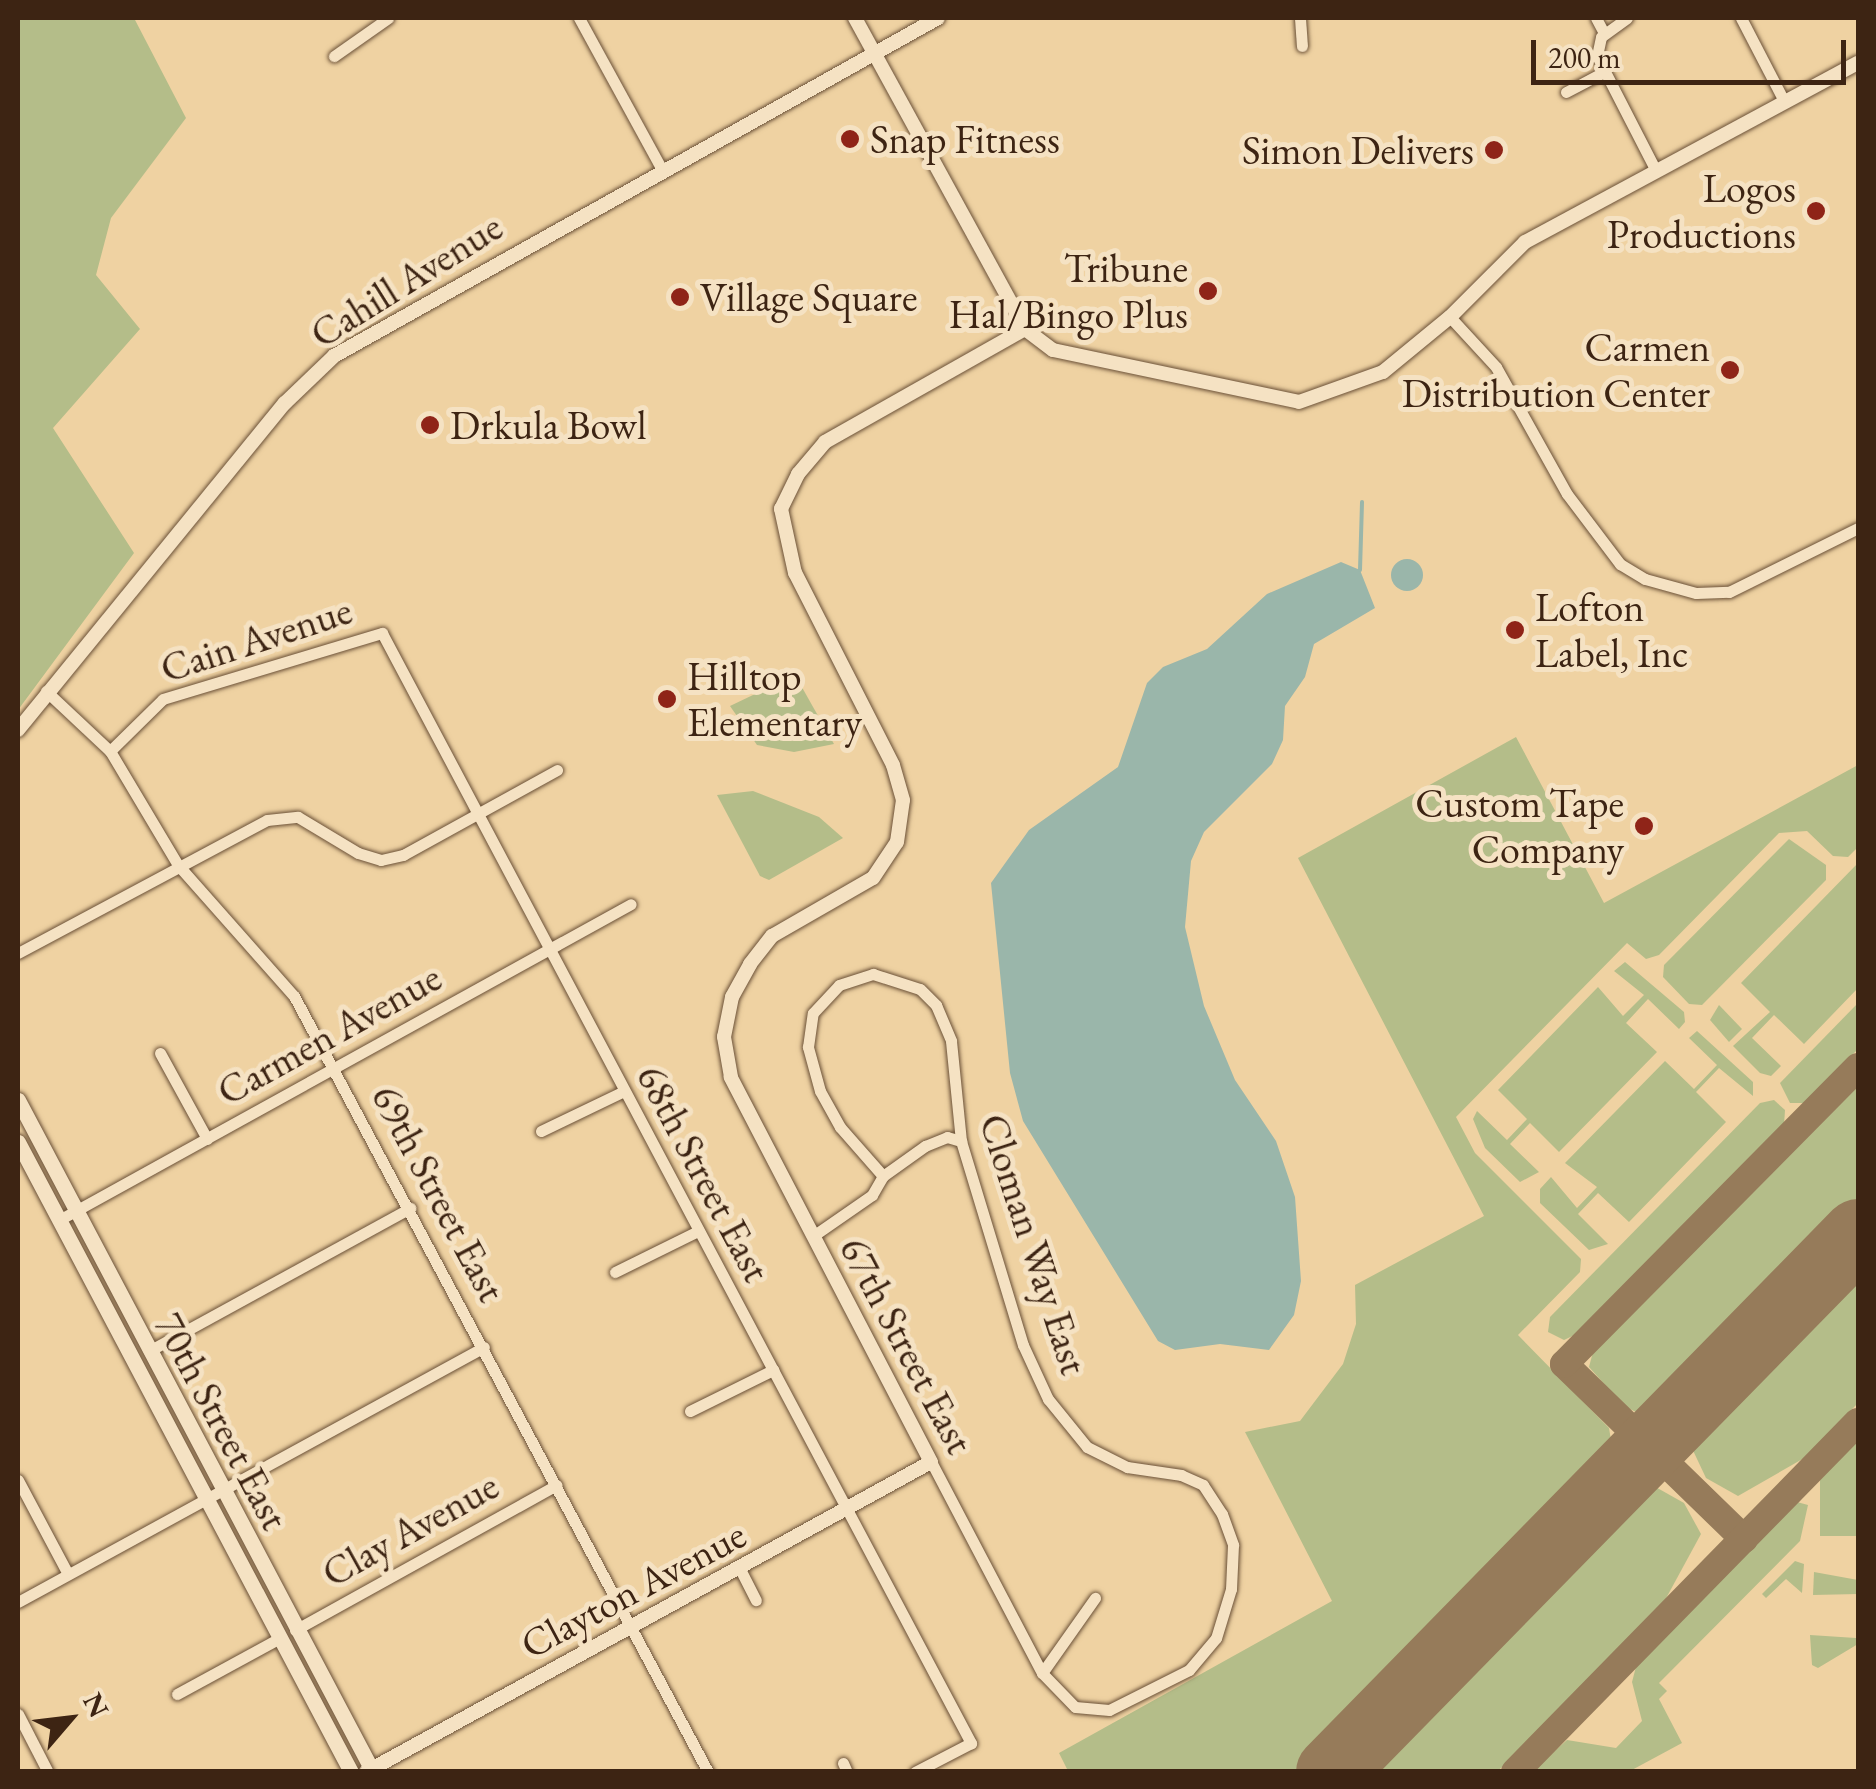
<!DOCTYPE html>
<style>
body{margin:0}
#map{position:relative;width:1876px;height:1789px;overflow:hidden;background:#efd2a2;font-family:"EB Garamond",serif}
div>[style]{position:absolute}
.green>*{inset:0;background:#b4bd89}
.water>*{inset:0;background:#9ab6aa}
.round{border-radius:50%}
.stream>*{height:4px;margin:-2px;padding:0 2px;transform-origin:2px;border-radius:2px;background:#9ab6aa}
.taxiway>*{height:28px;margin:-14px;padding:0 14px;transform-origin:14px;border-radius:14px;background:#967b5a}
.runway>*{height:70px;margin:-35px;padding:0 35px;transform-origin:35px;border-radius:35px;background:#967b5a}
.roads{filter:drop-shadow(0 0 2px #6a5037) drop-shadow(0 0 2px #6a5037)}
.minor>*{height:11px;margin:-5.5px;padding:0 5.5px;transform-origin:5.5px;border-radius:5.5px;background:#f5e2c3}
.tertiary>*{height:14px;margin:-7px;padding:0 7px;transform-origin:7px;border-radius:7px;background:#f5e2c3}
.secondary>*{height:15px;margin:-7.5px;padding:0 7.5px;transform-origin:7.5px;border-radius:7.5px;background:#f5e2c3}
.dots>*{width:28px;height:28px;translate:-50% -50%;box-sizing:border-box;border:5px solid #f5e2c3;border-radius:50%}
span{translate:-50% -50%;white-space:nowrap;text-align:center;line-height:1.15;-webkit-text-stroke:10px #f5e2c3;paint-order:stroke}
.poi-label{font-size:40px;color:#3d2413}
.left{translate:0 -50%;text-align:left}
.right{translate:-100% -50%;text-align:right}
.street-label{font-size:40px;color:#3d2413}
.frame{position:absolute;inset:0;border:20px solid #3d2413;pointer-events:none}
.north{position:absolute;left:20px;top:1669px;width:100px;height:100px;-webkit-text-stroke:8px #f5e2c3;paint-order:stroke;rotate:62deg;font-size:28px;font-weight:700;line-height:40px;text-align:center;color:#3d2413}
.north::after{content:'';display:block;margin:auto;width:35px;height:45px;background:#3d2413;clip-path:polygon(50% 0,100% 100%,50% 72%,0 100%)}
.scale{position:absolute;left:1531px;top:40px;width:315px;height:45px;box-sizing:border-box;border:5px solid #3d2413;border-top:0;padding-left:12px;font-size:30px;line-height:35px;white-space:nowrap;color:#3d2413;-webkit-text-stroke:8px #f5e2c3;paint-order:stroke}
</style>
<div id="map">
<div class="green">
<div style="clip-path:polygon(18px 18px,134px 18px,186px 118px,111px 218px,96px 275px,140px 329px,53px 428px,134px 553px,18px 710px)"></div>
<div style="clip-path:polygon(795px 675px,834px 744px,794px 752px,757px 745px,730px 706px)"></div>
<div style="clip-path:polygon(1516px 737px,1604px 903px,1858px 765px,1858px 847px,1848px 857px,1833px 856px,1807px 831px,1779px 833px,1659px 955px,1646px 959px,1627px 943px,1456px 1117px,1475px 1153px,1581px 1259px,1580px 1272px,1518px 1335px,1609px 1428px,1612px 1446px,1298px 1771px,1068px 1771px,1059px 1753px,1332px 1601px,1245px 1432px,1300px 1421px,1343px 1364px,1356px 1324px,1355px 1285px,1484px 1216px,1298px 858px)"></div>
<div style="clip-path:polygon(753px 791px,819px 817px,843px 838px,769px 880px,760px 876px,717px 795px)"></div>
<div style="clip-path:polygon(1789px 839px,1826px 865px,1826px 880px,1702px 1005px,1689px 1004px,1663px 977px,1664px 965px)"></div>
<div style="clip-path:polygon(1858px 863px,1858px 988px,1804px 1044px,1774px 1015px,1752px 1038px,1781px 1066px,1771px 1076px,1760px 1073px,1733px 1046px,1770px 1012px,1741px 983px)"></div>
<div style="clip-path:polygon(1625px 962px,1684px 1012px,1685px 1022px,1679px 1029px,1648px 999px,1626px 1023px,1657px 1052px,1559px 1152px,1530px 1123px,1510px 1144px,1539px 1172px,1520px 1182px,1485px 1148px,1473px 1119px,1477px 1111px,1507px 1140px,1527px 1119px,1498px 1090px,1598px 987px,1623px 1016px,1644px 995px,1614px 971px)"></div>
<div style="clip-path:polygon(1858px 1003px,1858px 1049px,1805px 1103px,1790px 1103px,1780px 1083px)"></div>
<div style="clip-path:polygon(1719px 1005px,1742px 1029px,1729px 1042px,1710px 1020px)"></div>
<div style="clip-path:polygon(1697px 1031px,1753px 1082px,1753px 1096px,1719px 1068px,1696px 1092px,1726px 1122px,1629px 1222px,1598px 1193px,1578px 1214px,1608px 1244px,1589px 1250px,1540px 1203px,1540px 1189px,1551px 1177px,1577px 1208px,1597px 1187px,1565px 1163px,1665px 1061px,1694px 1089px,1717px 1065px,1689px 1038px)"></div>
<div style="clip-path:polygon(1858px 1078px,1858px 1199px,1659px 1403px,1638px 1413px,1624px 1406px,1589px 1367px,1594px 1348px)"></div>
<div style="clip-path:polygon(1774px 1100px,1785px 1110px,1784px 1125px,1581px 1332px,1564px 1340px,1548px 1332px,1550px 1317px,1760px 1103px)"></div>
<div style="clip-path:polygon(1858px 1269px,1858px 1403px,1806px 1457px,1738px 1496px,1706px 1478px,1689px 1442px)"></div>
<div style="clip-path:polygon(1858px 1439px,1858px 1536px,1820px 1536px,1820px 1480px)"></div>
<div style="clip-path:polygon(1652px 1485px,1684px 1503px,1701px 1534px,1664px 1602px,1498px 1771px,1366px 1771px)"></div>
<div style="clip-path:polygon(1797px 1502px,1808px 1505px,1800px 1541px,1659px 1683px,1667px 1691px,1659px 1699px,1682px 1743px,1630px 1771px,1532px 1771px,1567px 1740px,1616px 1748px,1642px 1721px,1632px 1682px,1637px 1663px)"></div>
<div style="clip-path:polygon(1795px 1561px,1804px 1564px,1802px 1593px,1786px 1579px,1766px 1598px,1762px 1594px)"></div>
<div style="clip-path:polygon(1814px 1572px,1858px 1580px,1858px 1594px,1813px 1595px)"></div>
<div style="clip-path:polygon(1858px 1599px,1858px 1644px,1818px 1668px,1812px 1665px,1810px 1635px,1856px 1638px)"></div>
</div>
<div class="water">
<div class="round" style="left:1391px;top:559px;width:32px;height:32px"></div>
<div style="clip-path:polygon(1341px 562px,1360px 570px,1375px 608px,1314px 644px,1305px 677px,1285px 706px,1283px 740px,1272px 764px,1204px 832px,1191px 861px,1185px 927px,1204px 1006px,1235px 1080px,1276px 1141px,1295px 1197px,1301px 1281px,1294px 1315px,1269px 1350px,1220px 1344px,1175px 1350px,1158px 1341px,1023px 1121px,1010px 1073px,991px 883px,1029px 830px,1118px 767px,1147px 683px,1163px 667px,1207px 649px,1267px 594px)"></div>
</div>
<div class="stream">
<div style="left:1360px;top:570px;width:68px;rotate:-88.3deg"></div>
</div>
<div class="taxiway">
<div style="left:1744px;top:1539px;width:251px;rotate:-135.8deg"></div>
<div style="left:1564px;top:1364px;width:418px;rotate:-45.3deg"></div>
<div style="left:1515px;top:1772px;width:490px;rotate:-45.6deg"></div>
</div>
<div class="runway">
<div style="left:1331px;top:1772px;width:753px;rotate:-45.59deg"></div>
</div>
<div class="roads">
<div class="minor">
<div style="left:579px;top:18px;width:171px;rotate:61.3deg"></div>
<div style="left:1300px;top:18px;width:28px;rotate:86deg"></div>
<div style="left:1596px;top:18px;width:17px;rotate:62deg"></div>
<div style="left:1627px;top:18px;width:32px;rotate:144deg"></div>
<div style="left:1601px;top:37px;width:19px;rotate:102deg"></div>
<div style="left:1597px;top:56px;width:129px;rotate:62.8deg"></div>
<div style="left:1741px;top:18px;width:93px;rotate:62.6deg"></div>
<div style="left:334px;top:56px;width:66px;rotate:-35.1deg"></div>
<div style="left:1566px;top:92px;width:41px;rotate:-27.8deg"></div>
<div style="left:1450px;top:317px;width:68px;rotate:47.4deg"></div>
<div style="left:1496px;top:367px;width:145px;rotate:60.8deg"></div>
<div style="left:1567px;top:494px;width:88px;rotate:52.9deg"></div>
<div style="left:1620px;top:564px;width:29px;rotate:31deg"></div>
<div style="left:1645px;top:579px;width:53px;rotate:15.4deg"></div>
<div style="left:1696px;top:593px;width:33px;rotate:-2deg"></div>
<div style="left:1729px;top:592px;width:144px;rotate:-26.4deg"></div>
<div style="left:46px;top:691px;width:88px;rotate:43.2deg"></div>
<div style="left:110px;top:751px;width:133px;rotate:59.2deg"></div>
<div style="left:178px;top:865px;width:175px;rotate:48.5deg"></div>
<div style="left:294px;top:996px;width:880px;rotate:61.92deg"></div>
<div style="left:110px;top:751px;width:74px;rotate:-44.5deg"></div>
<div style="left:163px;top:699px;width:229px;rotate:-16.8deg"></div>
<div style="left:382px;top:633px;width:1257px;rotate:62.05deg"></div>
<div style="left:971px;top:1743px;width:63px;rotate:152.6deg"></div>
<div style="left:18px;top:953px;width:282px;rotate:-28.1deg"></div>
<div style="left:267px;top:820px;width:31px;rotate:-6deg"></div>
<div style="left:298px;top:817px;width:70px;rotate:31deg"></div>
<div style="left:358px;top:853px;width:24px;rotate:17deg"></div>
<div style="left:381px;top:860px;width:23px;rotate:-13deg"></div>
<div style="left:403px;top:855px;width:176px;rotate:-28.9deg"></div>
<div style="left:160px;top:1053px;width:98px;rotate:61.3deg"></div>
<div style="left:541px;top:1131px;width:92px;rotate:-25.7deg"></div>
<div style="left:883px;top:1176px;width:65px;rotate:-131.3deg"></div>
<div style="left:840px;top:1127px;width:41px;rotate:-119.1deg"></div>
<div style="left:820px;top:1091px;width:46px;rotate:-105.3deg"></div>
<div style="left:808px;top:1047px;width:34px;rotate:-82deg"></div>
<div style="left:813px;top:1013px;width:38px;rotate:-47deg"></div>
<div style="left:839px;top:985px;width:36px;rotate:-18deg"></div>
<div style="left:873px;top:974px;width:49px;rotate:17.7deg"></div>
<div style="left:920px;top:989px;width:23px;rotate:45deg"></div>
<div style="left:936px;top:1005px;width:39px;rotate:67deg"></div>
<div style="left:951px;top:1041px;width:100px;rotate:84.3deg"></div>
<div style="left:961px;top:1141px;width:213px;rotate:73.1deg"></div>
<div style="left:1023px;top:1345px;width:60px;rotate:65.2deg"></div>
<div style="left:1048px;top:1399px;width:62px;rotate:50.9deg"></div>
<div style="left:1087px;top:1447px;width:45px;rotate:26.6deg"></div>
<div style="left:1127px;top:1467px;width:55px;rotate:8.4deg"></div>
<div style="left:1181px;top:1475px;width:24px;rotate:24deg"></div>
<div style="left:1203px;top:1485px;width:35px;rotate:57deg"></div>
<div style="left:1222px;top:1514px;width:33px;rotate:70deg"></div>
<div style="left:1233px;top:1545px;width:44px;rotate:92.6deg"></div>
<div style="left:1231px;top:1589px;width:51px;rotate:107deg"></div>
<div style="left:1216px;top:1638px;width:42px;rotate:130.2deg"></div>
<div style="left:1189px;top:1670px;width:89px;rotate:153.4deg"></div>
<div style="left:1109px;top:1710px;width:34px;rotate:-175deg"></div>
<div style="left:1075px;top:1707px;width:47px;rotate:-134.1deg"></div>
<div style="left:1042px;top:1673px;width:238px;rotate:-117.7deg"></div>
<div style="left:59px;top:1220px;width:653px;rotate:-28.92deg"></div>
<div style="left:813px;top:1236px;width:72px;rotate:-34.8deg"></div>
<div style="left:872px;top:1195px;width:22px;rotate:-60deg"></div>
<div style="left:883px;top:1176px;width:52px;rotate:-35.5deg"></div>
<div style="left:925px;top:1146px;width:24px;rotate:-22deg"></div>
<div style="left:947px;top:1137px;width:15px;rotate:16deg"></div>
<div style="left:615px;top:1272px;width:93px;rotate:-26.3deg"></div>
<div style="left:149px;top:1351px;width:298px;rotate:-28.7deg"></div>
<div style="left:690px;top:1411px;width:93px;rotate:-26.3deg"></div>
<div style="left:18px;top:1480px;width:104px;rotate:62deg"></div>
<div style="left:740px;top:1569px;width:35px;rotate:63deg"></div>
<div style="left:18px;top:1602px;width:531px;rotate:-28.69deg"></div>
<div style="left:295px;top:1630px;width:299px;rotate:-29deg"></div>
<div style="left:1042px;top:1673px;width:92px;rotate:-54.8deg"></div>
<div style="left:177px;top:1694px;width:115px;rotate:-28.6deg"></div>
<div style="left:18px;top:1714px;width:65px;rotate:62.7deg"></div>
<div style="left:843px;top:1763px;width:10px;rotate:66deg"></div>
</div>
<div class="tertiary">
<div style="left:855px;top:18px;width:354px;rotate:61.3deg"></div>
<div style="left:1025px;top:329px;width:35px;rotate:37deg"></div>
<div style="left:1053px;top:350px;width:251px;rotate:11.9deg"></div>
<div style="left:1299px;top:402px;width:89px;rotate:-19.7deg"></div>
<div style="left:1383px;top:372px;width:87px;rotate:-39.4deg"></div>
<div style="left:1450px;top:317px;width:106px;rotate:-45deg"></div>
<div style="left:1525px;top:242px;width:378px;rotate:-28.3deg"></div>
<div style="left:18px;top:730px;width:422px;rotate:-50.8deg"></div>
<div style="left:285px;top:403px;width:68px;rotate:-43.8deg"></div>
<div style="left:334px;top:356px;width:692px;rotate:-29.23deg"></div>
<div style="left:366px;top:1772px;width:644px;rotate:-28.75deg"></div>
<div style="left:931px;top:1462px;width:434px;rotate:-117.5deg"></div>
<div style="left:731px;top:1077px;width:41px;rotate:-99.9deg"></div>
<div style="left:724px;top:1037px;width:41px;rotate:-78.7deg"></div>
<div style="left:732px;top:997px;width:38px;rotate:-61deg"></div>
<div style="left:750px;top:964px;width:36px;rotate:-52deg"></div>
<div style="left:772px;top:936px;width:116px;rotate:-29.9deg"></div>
<div style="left:873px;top:878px;width:43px;rotate:-56.3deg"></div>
<div style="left:897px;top:842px;width:42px;rotate:-81.9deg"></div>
<div style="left:903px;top:800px;width:36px;rotate:-106deg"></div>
<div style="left:893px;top:765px;width:216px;rotate:-117deg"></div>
<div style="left:795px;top:573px;width:66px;rotate:-102.3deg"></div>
<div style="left:781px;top:509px;width:39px;rotate:-64deg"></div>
<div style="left:798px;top:474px;width:42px;rotate:-49.8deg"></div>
<div style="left:825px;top:442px;width:230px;rotate:-29.5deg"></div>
</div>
<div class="secondary">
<div style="left:18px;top:1100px;width:760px;rotate:62.15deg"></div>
<div style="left:18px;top:1142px;width:713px;rotate:62.14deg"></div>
</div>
</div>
<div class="dots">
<div style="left:850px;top:139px;background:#8f2418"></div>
<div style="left:1494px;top:150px;background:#8f2418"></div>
<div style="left:1816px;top:211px;background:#8f2418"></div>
<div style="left:1208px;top:291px;background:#8f2418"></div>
<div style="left:680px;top:297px;background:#8f2418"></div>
<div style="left:1730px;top:370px;background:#8f2418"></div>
<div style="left:430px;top:425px;background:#8f2418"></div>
<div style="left:1515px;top:630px;background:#8f2418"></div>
<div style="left:667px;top:699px;background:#8f2418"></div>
<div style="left:1644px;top:826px;background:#8f2418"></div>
</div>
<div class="poi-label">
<span class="left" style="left:870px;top:139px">Snap Fitness</span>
<span class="right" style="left:1474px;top:150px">Simon Delivers</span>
<span class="right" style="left:1796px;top:211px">Logos<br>Productions</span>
<span class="right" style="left:1188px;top:291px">Tribune<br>Hal/Bingo Plus</span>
<span class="left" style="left:700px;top:297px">Village Square</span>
<span class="right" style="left:1710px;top:370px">Carmen<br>Distribution Center</span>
<span class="left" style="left:450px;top:425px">Drkula Bowl</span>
<span class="left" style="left:1535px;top:630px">Lofton<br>Label, Inc</span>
<span class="left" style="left:687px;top:699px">Hilltop<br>Elementary</span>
<span class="right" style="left:1624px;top:826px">Custom Tape<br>Company</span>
</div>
<div class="street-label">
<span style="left:406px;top:280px;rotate:-32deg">Cahill Avenue</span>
<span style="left:256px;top:639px;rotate:-18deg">Cain Avenue</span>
<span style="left:329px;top:1034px;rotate:-29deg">Carmen Avenue</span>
<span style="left:704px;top:1173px;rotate:62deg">68th Street East</span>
<span style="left:439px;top:1193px;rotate:62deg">69th Street East</span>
<span style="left:1034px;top:1244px;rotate:72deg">Cloman Way East</span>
<span style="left:907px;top:1345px;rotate:62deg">67th Street East</span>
<span style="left:222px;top:1421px;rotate:62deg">70th Street East</span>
<span style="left:410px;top:1529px;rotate:-29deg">Clay Avenue</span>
<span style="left:633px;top:1589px;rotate:-28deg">Clayton Avenue</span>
</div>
<div class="frame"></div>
<div class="north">N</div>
<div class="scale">200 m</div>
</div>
